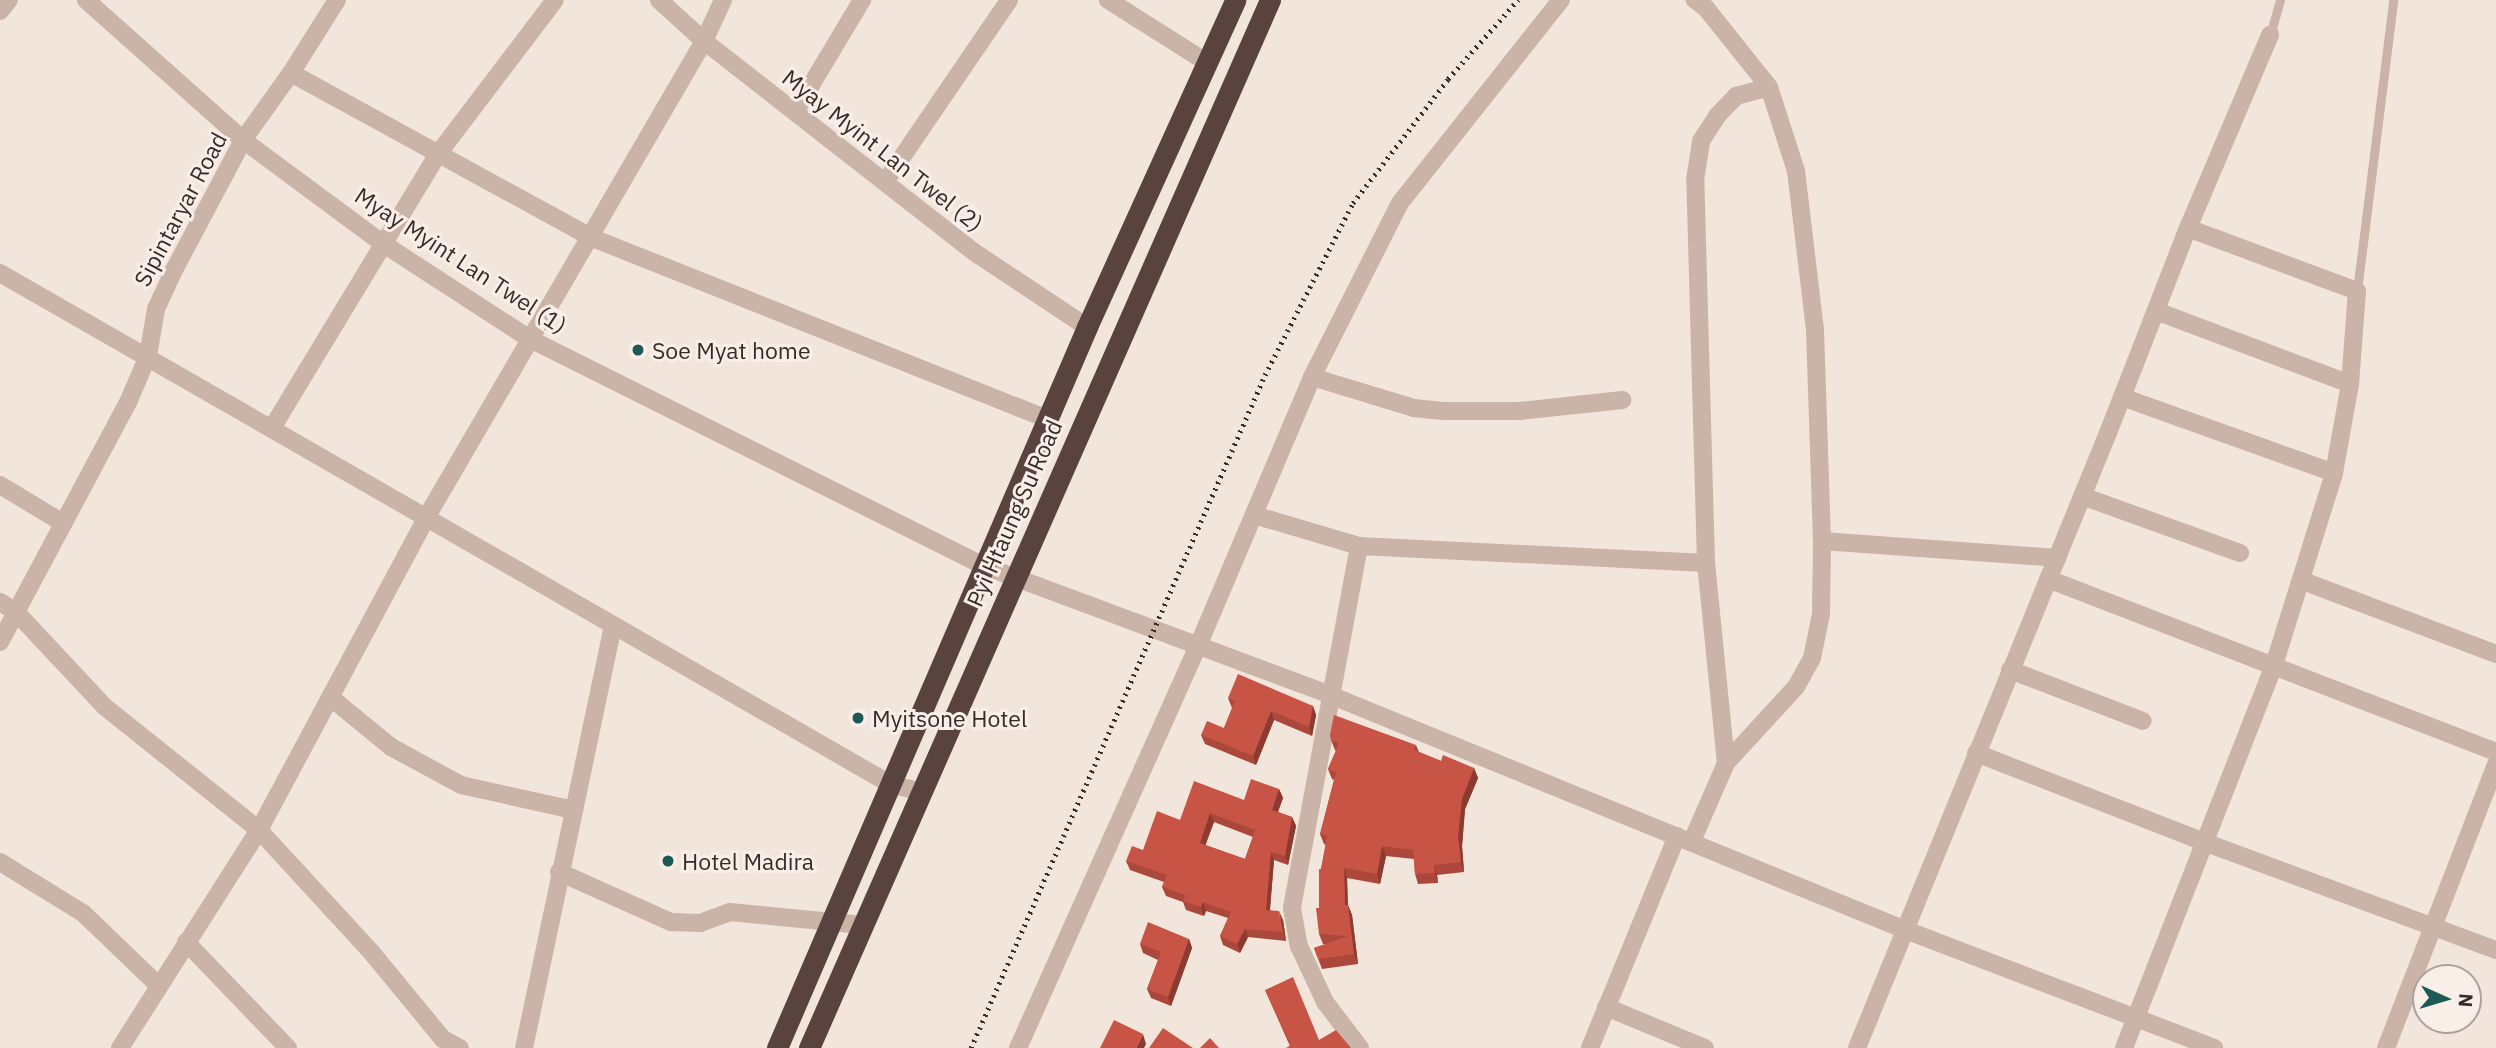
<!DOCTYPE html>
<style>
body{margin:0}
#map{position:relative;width:2496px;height:1048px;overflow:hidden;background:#f2e5db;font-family:"IBM Plex Sans",sans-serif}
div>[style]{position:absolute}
.lane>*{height:9px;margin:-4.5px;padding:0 4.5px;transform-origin:4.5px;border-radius:4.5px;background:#cab3a7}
.street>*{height:18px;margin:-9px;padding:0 9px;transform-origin:9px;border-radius:9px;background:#cab3a7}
.highway>*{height:21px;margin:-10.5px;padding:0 10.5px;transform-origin:10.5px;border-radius:10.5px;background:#58433f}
.rail>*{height:5px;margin-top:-2.5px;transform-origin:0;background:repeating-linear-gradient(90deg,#372b28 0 2px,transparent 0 7px)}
.wall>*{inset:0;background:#ab483b}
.shaded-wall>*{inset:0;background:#8b3b30}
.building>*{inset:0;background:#c75445}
.dots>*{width:19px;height:19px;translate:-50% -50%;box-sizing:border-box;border:4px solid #faefe8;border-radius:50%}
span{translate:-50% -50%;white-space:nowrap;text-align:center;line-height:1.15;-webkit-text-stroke:6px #faefe8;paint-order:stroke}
.street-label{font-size:23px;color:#372b28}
.poi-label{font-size:23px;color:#372b28}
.left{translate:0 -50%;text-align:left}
.north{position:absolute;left:2412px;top:964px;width:70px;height:70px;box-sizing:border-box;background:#faefe8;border:2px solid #aca19b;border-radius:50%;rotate:94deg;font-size:19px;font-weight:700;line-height:28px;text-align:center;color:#372b28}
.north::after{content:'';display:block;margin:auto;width:24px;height:32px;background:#1d5955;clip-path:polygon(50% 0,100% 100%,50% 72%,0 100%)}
</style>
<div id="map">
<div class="lane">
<div style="left:2270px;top:35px;width:36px;rotate:-74deg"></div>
<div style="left:2357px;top:291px;width:293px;rotate:-82.9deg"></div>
</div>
<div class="street">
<div style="left:86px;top:0;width:210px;rotate:41.7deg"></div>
<div style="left:243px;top:140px;width:173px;rotate:36.5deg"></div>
<div style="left:382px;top:243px;width:176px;rotate:33deg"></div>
<div style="left:530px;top:339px;width:508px;rotate:26.57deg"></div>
<div style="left:984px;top:566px;width:369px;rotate:20.4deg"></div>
<div style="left:1330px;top:695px;width:619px;rotate:22.21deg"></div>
<div style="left:1903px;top:929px;width:333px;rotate:20.9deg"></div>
<div style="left:659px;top:0;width:61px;rotate:42.3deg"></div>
<div style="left:704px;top:41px;width:346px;rotate:38deg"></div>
<div style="left:977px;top:254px;width:132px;rotate:33.6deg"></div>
<div style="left:1108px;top:0;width:116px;rotate:32.3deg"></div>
<div style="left:0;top:11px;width:14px;rotate:-51deg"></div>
<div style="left:291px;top:73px;width:341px;rotate:28.7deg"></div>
<div style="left:590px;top:237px;width:492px;rotate:21.7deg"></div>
<div style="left:795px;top:112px;width:131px;rotate:-59.1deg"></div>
<div style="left:885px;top:182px;width:220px;rotate:-55.7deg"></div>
<div style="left:0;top:273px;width:1026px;rotate:29.86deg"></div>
<div style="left:890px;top:784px;width:32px;rotate:14deg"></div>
<div style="left:2156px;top:311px;width:207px;rotate:20.6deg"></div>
<div style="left:1312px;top:377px;width:107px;rotate:16.9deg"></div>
<div style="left:1414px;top:408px;width:31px;rotate:6deg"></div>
<div style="left:1445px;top:411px;width:74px"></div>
<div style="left:1519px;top:411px;width:104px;rotate:-6.1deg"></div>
<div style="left:2122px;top:397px;width:225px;rotate:19.7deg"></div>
<div style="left:272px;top:428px;width:320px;rotate:-58.8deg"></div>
<div style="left:438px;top:154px;width:193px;rotate:-52.8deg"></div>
<div style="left:0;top:485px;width:74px;rotate:31.1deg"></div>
<div style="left:2082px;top:496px;width:168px;rotate:19.8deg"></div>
<div style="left:1254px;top:515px;width:109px;rotate:16.4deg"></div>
<div style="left:1359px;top:546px;width:347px;rotate:2.8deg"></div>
<div style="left:1822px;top:541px;width:236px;rotate:4.1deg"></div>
<div style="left:1359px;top:546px;width:368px;rotate:100.5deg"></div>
<div style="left:1292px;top:908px;width:39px;rotate:80deg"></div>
<div style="left:1299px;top:946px;width:62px;rotate:65.1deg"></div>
<div style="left:1325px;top:1002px;width:58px;rotate:52.7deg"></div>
<div style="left:2048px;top:579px;width:480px;rotate:21.1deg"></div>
<div style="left:2303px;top:581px;width:206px;rotate:20.7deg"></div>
<div style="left:0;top:602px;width:19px;rotate:32deg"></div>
<div style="left:16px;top:612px;width:130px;rotate:46.9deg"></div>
<div style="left:105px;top:707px;width:197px;rotate:38.6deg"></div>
<div style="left:259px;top:830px;width:167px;rotate:47.4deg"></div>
<div style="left:372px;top:953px;width:112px;rotate:50.5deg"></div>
<div style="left:443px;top:1039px;width:19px;rotate:28deg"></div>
<div style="left:0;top:642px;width:274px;rotate:-61.9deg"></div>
<div style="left:129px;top:400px;width:48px;rotate:-66.6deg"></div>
<div style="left:148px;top:356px;width:48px;rotate:-80.3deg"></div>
<div style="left:156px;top:309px;width:43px;rotate:-65.2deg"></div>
<div style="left:174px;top:270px;width:147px;rotate:-62deg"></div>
<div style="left:243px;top:140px;width:82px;rotate:-54.4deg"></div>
<div style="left:291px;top:73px;width:86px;rotate:-57.8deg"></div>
<div style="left:2010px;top:670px;width:142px;rotate:21deg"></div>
<div style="left:330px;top:697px;width:79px;rotate:39.3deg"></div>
<div style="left:391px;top:747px;width:80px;rotate:28.5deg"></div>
<div style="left:461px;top:785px;width:116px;rotate:12.5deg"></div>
<div style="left:1976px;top:753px;width:245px;rotate:21.3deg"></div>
<div style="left:2204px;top:842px;width:311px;rotate:20.3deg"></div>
<div style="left:1726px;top:763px;width:201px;rotate:-95.7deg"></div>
<div style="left:1706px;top:563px;width:383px;rotate:-91.6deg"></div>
<div style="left:1695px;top:180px;width:39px;rotate:-81deg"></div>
<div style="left:1701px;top:141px;width:30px;rotate:-57deg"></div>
<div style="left:1717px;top:116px;width:28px;rotate:-46deg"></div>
<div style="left:1736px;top:96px;width:34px;rotate:-15deg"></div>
<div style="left:1692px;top:841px;width:85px;rotate:-66.4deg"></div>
<div style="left:1726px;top:763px;width:103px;rotate:-47.4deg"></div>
<div style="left:1796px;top:687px;width:33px;rotate:-61deg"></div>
<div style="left:1812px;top:658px;width:45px;rotate:-78.4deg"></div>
<div style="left:1821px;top:614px;width:73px;rotate:-89.2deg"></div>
<div style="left:1822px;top:541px;width:211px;rotate:-91.9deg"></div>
<div style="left:1815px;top:330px;width:160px;rotate:-96.8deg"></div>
<div style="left:1796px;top:171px;width:88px;rotate:-107.8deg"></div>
<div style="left:1769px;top:87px;width:101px;rotate:-128.6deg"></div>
<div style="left:1706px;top:8px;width:14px;rotate:-144deg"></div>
<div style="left:0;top:862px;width:97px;rotate:31.6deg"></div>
<div style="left:83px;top:913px;width:105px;rotate:43.8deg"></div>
<div style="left:559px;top:872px;width:123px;rotate:24.1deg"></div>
<div style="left:671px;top:922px;width:29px;rotate:2deg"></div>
<div style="left:700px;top:923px;width:32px;rotate:-20deg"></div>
<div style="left:730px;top:912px;width:133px;rotate:5.6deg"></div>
<div style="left:186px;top:942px;width:147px;rotate:46.1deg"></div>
<div style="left:1606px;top:1007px;width:107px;rotate:22.5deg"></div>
<div style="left:120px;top:1048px;width:259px;rotate:-57.5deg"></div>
<div style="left:259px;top:830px;width:354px;rotate:-61.8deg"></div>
<div style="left:426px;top:518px;width:552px;rotate:-59.77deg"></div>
<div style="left:704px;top:41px;width:45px;rotate:-65.1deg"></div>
<div style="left:524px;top:1048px;width:432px;rotate:-78.1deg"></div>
<div style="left:1018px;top:1048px;width:440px;rotate:-65.9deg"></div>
<div style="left:1198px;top:646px;width:292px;rotate:-67deg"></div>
<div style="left:1312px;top:377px;width:195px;rotate:-63.2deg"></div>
<div style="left:1400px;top:203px;width:259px;rotate:-51.6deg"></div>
<div style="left:1590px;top:1048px;width:229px;rotate:-67.7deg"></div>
<div style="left:1857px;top:1048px;width:664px;rotate:-67.8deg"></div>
<div style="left:2108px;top:433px;width:220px;rotate:-68.7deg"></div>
<div style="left:2188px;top:228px;width:210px;rotate:-67deg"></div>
<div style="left:2124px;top:1048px;width:411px;rotate:-68.6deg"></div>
<div style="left:2274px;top:665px;width:201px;rotate:-72.6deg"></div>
<div style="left:2334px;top:473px;width:90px;rotate:-79.8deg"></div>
<div style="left:2350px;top:384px;width:93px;rotate:-85.7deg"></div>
<div style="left:2357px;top:291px;width:180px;rotate:-159.6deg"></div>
<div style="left:2386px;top:1048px;width:305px;rotate:-68.8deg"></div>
</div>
<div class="highway">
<div style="left:777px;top:1048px;width:785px;rotate:-66.73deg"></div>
<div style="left:1087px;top:327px;width:359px;rotate:-65.6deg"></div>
<div style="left:809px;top:1048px;width:1145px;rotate:-66.26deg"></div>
</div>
<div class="rail">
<div style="left:971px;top:1048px;width:734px;rotate:-66.4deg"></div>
<div style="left:1265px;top:375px;width:193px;rotate:-62.9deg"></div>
<div style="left:1353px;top:203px;width:156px;rotate:-52.5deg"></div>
<div style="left:1448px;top:79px;width:106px;rotate:-48.5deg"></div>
</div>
<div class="wall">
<div style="clip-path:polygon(1228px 698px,1313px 706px,1316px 715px,1312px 736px,1274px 720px,1256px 765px,1205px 744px,1201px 735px,1224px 728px,1232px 708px)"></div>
<div style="clip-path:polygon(1331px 740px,1416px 745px,1419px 752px,1441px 761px,1474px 768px,1478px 778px,1465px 809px,1462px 846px,1464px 872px,1437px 875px,1438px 883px,1418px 884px,1415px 874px,1414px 859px,1386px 856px,1380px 884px,1347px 878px,1348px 905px,1352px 915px,1358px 964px,1322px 969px,1314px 948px,1326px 944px,1323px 944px,1319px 934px,1321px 869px,1326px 845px,1324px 844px,1320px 834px,1334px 780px,1332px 779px,1328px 769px,1336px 751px,1335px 750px)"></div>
<div style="clip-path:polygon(evenodd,1279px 789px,1283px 798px,1278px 812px,1292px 817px,1296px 826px,1288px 865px,1274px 860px,1270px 910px,1283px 920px,1286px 941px,1248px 937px,1240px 953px,1223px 945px,1220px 936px,1228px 918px,1206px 911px,1204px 916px,1186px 910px,1183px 902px,1166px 896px,1162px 887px,1164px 882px,1130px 870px,1126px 861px,1143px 850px,1180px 820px,1279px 789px,1214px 822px,1253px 837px,1245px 859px,1205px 845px,1214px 822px)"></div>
<div style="clip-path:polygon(1189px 939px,1192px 948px,1171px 1006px,1151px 998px,1147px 989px,1158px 960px,1143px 953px,1140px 944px)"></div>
<div style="clip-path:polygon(1265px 990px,1319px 1040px,1290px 1046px)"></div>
</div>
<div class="shaded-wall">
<div style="clip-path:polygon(1313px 706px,1316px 715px,1312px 736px,1309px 727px)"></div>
<div style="clip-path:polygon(1271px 711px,1274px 720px,1256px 765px,1253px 756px)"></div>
<div style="clip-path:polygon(1474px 768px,1478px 778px,1465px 809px,1462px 846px,1464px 872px,1461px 862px,1458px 836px,1462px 799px)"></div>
<div style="clip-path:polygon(1279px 789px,1283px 798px,1275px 819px,1272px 810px)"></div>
<div style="clip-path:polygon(1210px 813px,1214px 822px,1203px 852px,1200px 843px)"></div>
<div style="clip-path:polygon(1292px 817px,1296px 826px,1288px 865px,1285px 856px)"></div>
<div style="clip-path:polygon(1382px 846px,1386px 856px,1380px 884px,1377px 874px)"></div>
<div style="clip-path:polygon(1271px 852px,1274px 860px,1269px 919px,1266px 910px)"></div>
<div style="clip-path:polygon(1434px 865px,1437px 875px,1438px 883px,1435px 873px)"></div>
<div style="clip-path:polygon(1344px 868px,1347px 878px,1348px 915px,1345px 905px)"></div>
<div style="clip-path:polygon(1203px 902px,1206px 911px,1204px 916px,1201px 907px)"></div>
<div style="clip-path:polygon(1348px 905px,1352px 915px,1358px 964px,1354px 954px)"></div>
<div style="clip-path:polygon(1279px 911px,1283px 920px,1286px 941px,1283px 932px)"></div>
<div style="clip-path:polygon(1245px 929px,1248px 937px,1240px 953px,1237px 944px)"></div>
<div style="clip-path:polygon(1189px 939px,1192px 948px,1171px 1006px,1168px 997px)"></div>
<div style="clip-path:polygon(1143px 1034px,1146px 1044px,1144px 1048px,1136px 1048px)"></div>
</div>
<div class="building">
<div style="clip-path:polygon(1238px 674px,1313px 706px,1309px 727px,1271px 711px,1253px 756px,1201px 735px,1207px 721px,1224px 728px,1235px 701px,1228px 698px)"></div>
<div style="clip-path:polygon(1334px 715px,1416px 745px,1414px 750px,1441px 761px,1443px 755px,1474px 768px,1462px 799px,1458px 836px,1461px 862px,1434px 865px,1435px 873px,1415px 874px,1413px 850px,1382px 846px,1377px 874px,1344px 868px,1345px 905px,1348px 905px,1354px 954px,1318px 959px,1314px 948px,1348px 936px,1319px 934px,1316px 908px,1319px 908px,1319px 869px,1321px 869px,1327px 836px,1320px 834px,1336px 773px,1328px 769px,1339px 743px,1331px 740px,1330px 735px)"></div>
<div style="clip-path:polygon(evenodd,1251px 779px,1279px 789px,1272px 810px,1292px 817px,1285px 856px,1271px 852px,1266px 910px,1279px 911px,1283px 932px,1245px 929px,1237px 944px,1220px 936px,1231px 912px,1203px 902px,1201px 907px,1183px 901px,1185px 895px,1162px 887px,1167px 875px,1126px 861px,1132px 846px,1143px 850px,1157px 811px,1180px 820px,1194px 781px,1244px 800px,1251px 779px,1210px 813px,1255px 830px,1245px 859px,1200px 843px,1210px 813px)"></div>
<div style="clip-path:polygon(1148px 922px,1189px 939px,1168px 997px,1147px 989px,1161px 952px,1140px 944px)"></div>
<div style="clip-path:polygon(1293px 977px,1319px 1040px,1336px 1030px,1351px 1048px,1286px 1048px,1291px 1045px,1265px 990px)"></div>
<div style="clip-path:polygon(1114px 1020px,1143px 1034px,1136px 1048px,1100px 1048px)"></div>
<div style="clip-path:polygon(1163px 1028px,1193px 1048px,1149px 1048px)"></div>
<div style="clip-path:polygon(1210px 1038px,1219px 1048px,1200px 1048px)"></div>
</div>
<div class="dots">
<div style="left:638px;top:350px;background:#1d5955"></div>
<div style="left:858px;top:718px;background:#1d5955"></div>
<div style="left:668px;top:861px;background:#1d5955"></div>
</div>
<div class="street-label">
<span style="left:883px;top:150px;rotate:38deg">Myay Myint Lan Twel (2)</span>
<span style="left:180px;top:209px;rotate:-62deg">Sipintaryar Road</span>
<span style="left:461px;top:260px;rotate:33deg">Myay Myint Lan Twel (1)</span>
<span style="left:1014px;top:513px;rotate:-66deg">Pyi Htaung Su Road</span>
</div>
<div class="poi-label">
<span class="left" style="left:652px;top:350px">Soe Myat home</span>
<span class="left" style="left:872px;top:718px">Myitsone Hotel</span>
<span class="left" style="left:682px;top:861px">Hotel Madira</span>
</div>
<div class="north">N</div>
</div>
